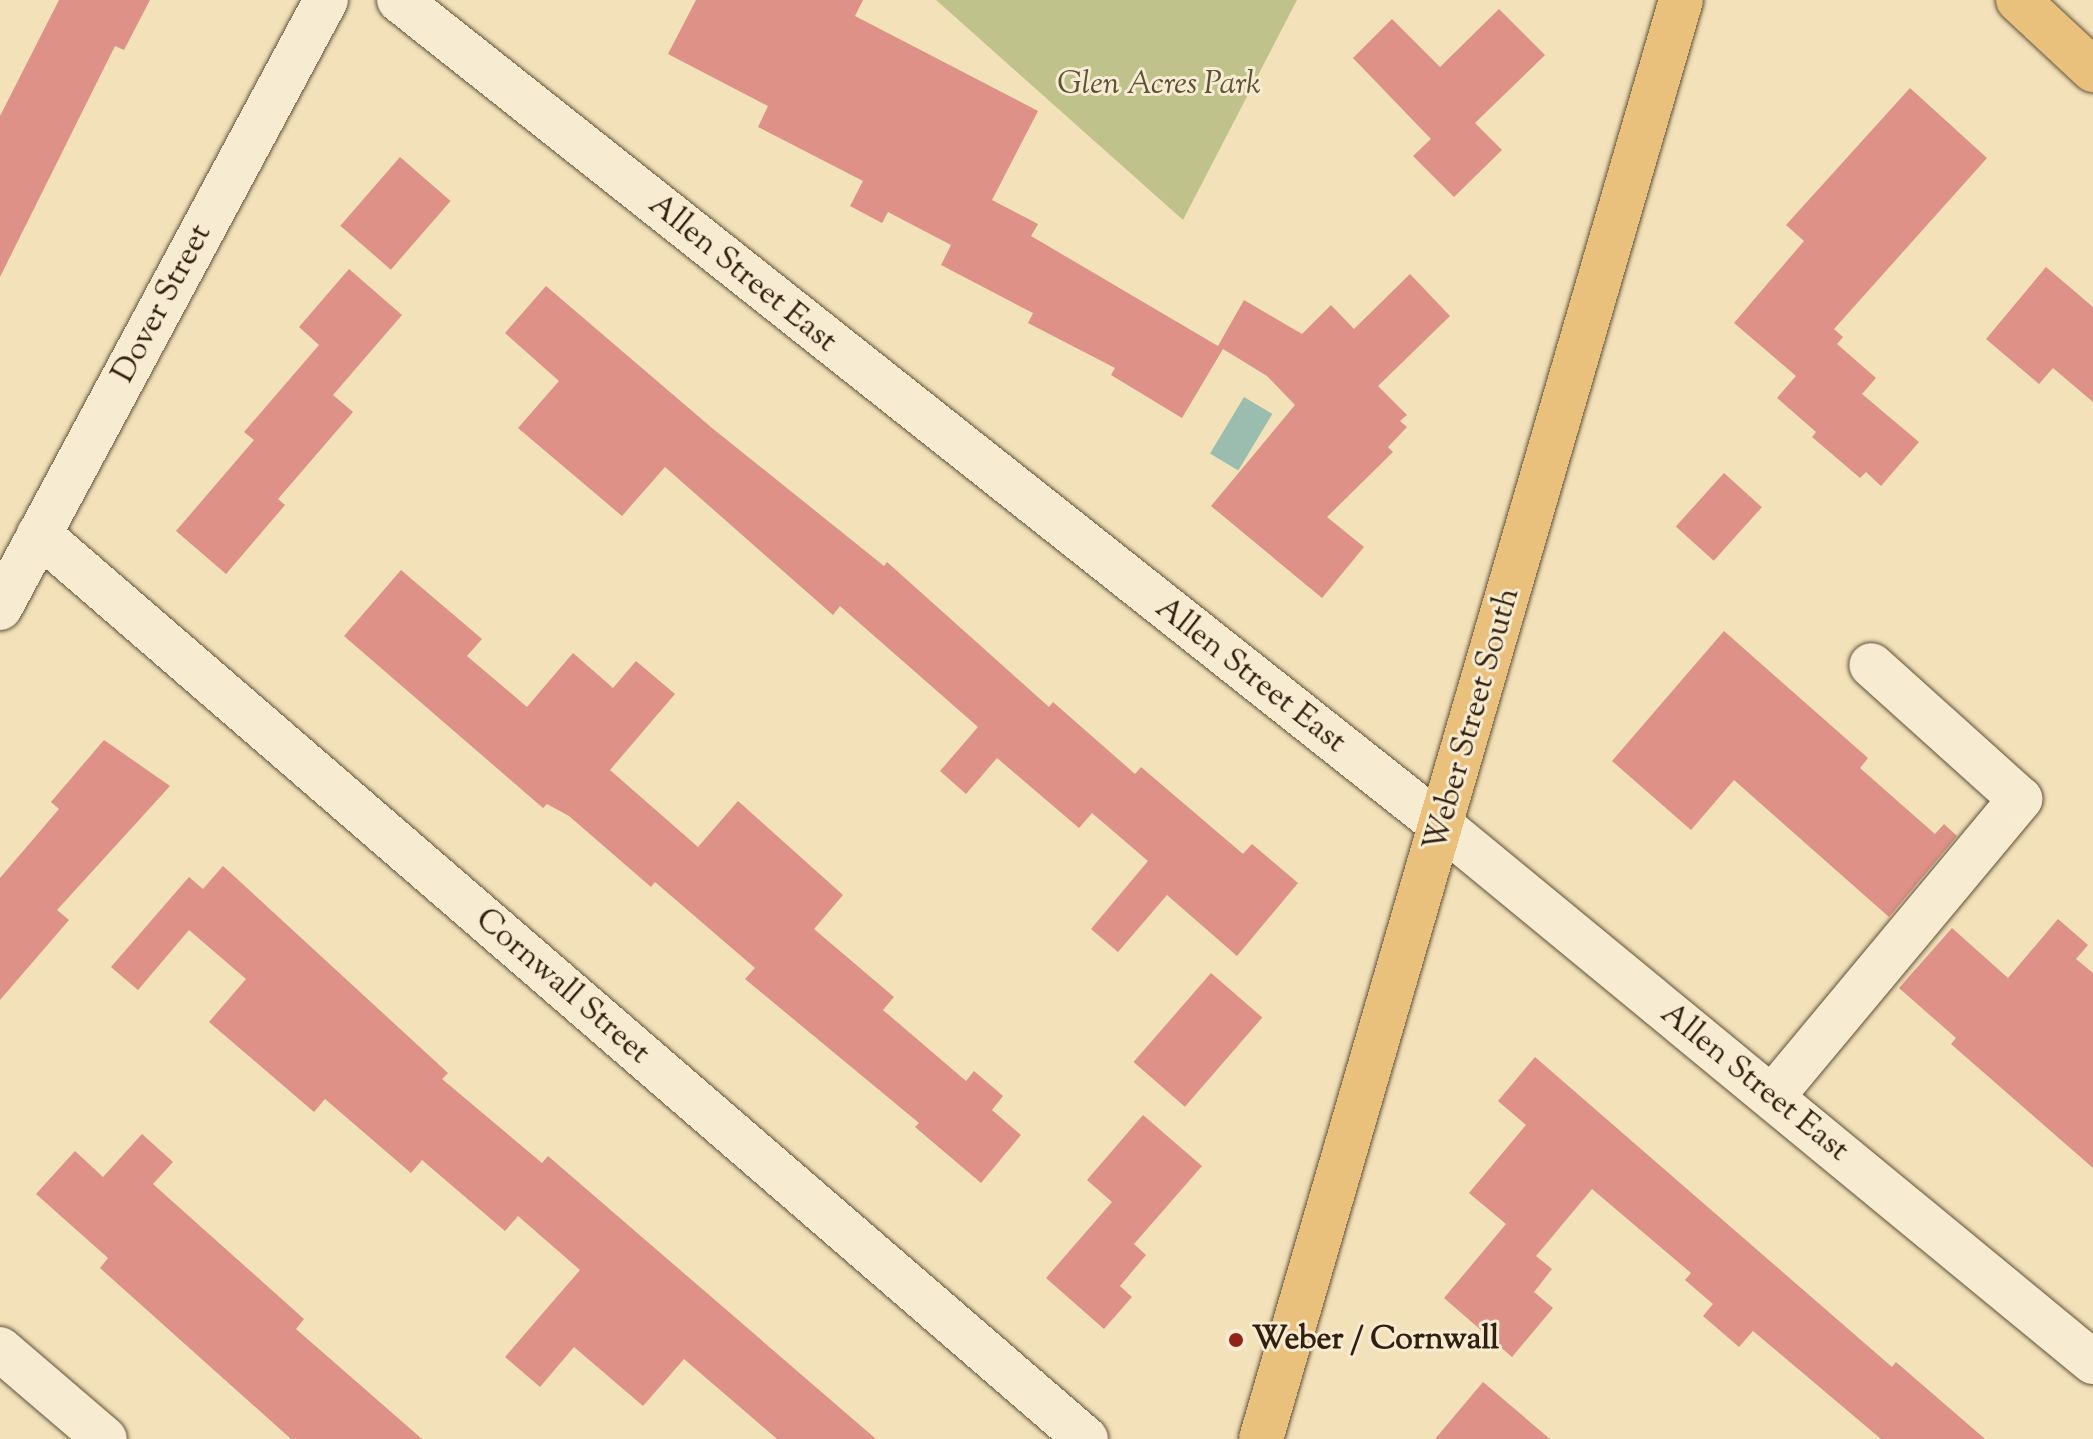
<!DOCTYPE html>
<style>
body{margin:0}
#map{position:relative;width:2093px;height:1439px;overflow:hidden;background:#f3e2b9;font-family:"Sorts Mill Goudy",serif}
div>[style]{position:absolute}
.green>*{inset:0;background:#c0c28c}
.water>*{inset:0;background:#9bbdb0;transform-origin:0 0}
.building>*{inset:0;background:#dd9187;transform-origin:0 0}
.roads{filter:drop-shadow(0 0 2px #62503a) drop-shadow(0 0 2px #62503a)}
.minor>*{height:44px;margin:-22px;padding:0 22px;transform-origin:22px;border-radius:22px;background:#f7ecd2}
.major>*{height:44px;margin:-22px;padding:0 22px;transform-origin:22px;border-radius:22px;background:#eac17c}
.dots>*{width:22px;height:22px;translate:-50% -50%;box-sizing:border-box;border:4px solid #f7ecd2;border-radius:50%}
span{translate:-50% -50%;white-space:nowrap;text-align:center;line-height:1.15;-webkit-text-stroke:6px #f7ecd2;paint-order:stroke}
.park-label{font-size:32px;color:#5c5035;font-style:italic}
.street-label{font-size:32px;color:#311f10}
.poi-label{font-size:32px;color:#311f10;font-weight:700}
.left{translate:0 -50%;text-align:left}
</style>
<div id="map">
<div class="green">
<div style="clip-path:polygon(936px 0,1297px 0,1183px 220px)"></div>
</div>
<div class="water">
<div style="left:1244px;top:397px;width:33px;height:66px;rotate:31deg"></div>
</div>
<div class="building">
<div style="clip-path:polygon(59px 0,150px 0,124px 50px,115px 46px,0 277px,0 116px)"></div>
<div style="clip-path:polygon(696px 0,863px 0,855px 16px,1038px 111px,992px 200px,1038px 224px,1031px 236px,1218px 346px,1244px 300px,1302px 334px,1331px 305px,1354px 329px,1410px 274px,1450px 316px,1378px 386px,1407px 415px,1400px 421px,1407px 427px,1388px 447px,1393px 452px,1327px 517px,1364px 547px,1322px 598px,1211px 506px,1295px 405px,1267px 376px,1223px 349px,1182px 418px,1111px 375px,1115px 368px,1028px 323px,1033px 313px,941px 265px,951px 245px,888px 212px,882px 223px,850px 206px,863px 181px,758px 127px,768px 106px,668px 54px)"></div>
<div style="clip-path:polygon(1499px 9px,1545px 55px,1475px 123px,1502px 150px,1454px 197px,1413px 156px,1431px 139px,1353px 58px,1392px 19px,1440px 67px)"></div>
<div style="clip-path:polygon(1910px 88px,1987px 158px,1834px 329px,1843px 337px,1837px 344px,1876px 378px,1862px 394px,1919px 442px,1881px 486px,1866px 472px,1860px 478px,1812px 437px,1816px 432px,1777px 398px,1796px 376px,1734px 323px,1804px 241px,1786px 225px)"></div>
<div style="left:400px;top:157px;width:67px;height:91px;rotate:41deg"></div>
<div style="clip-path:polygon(2046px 267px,2093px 307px,2093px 402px,2053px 368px,2039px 384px,1986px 339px)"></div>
<div style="clip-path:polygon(349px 269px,402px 315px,333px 395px,353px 412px,278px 499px,285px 505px,226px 574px,176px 531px,254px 440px,244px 432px,319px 345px,299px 327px)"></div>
<div style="clip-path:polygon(546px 286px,712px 428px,884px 566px,887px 562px,1049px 707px,1053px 702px,1135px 774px,1141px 767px,1243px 854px,1252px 844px,1298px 883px,1237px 956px,1167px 895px,1118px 952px,1091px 929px,1148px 861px,1092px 813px,1079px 828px,997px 758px,966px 794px,940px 771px,978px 727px,840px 606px,833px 615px,665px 467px,622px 516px,518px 428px,559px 381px,505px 333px)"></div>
<div style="left:1724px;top:473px;width:51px;height:72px;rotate:42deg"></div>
<div style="clip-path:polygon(401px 570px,482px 639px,467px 656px,527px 707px,573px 653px,613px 688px,636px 661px,675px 694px,610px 770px,698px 847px,738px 801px,843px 895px,814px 929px,894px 997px,883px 1010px,966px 1081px,974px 1071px,1003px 1096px,992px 1110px,1021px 1135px,981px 1183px,915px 1127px,919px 1123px,745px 979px,755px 968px,655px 882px,651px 887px,569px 816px,547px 804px,543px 808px,344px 636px)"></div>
<div style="clip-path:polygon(1724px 631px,1868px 758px,1860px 768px,1935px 834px,1944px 824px,1957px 836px,1889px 917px,1734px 780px,1691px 830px,1612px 761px)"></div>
<div style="clip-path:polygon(104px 740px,170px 786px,57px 910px,69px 920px,0 1000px,0 878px,59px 809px,51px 802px)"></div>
<div style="clip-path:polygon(223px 866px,448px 1073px,442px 1079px,542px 1163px,548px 1156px,876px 1439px,777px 1439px,684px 1359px,643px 1406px,574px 1347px,540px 1387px,505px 1357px,580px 1270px,518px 1216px,505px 1231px,422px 1160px,411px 1173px,325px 1099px,314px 1112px,209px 1022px,246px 979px,189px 930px,138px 990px,111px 967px,189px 877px,203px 889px)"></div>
<div style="clip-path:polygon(2058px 919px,2088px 945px,2076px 959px,2093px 973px,2093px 1168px,1951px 1044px,1956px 1038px,1899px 988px,1952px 928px,2008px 978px)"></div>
<div style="left:1211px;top:973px;width:68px;height:118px;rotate:41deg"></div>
<div style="clip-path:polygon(1535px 1057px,1892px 1367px,1896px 1362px,1985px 1439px,1881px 1439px,1753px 1331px,1739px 1347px,1703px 1316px,1713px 1304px,1685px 1280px,1691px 1273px,1592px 1189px,1536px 1256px,1552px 1269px,1534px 1292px,1553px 1308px,1512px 1357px,1444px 1298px,1506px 1224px,1469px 1193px,1526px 1125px,1498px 1101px)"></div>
<div style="clip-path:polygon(1143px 1115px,1202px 1166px,1134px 1244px,1146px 1255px,1120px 1286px,1132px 1297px,1104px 1329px,1046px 1278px,1112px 1202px,1087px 1180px)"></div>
<div style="clip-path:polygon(142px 1134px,173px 1162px,153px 1184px,304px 1319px,296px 1329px,422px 1439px,291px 1439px,100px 1268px,108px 1258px,36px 1194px,75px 1151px,103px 1177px)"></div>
<div style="clip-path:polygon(1483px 1382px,1550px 1439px,1435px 1439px)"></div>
</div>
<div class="roads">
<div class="minor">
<div style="left:399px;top:0;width:1330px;rotate:38.38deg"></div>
<div style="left:1442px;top:826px;width:843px;rotate:39.47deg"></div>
<div style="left:39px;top:534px;width:1384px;rotate:40.84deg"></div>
<div style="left:0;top:608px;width:690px;rotate:-61.8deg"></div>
<div style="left:1772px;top:1097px;width:388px;rotate:-50.2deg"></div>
<div style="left:2020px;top:799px;width:200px;rotate:-138deg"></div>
<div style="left:0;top:1349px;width:138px;rotate:40.6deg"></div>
</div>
<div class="major">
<div style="left:2018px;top:0;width:103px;rotate:43deg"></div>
<div style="left:1261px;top:1439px;width:1499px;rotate:-73.73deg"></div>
</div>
</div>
<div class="dots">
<div style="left:1236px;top:1340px;background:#8f2418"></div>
</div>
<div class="park-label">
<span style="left:1159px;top:85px">Glen Acres Park</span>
</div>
<div class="street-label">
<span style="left:742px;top:274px;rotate:39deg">Allen Street East</span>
<span style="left:163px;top:304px;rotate:-62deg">Dover Street</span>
<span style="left:1250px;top:676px;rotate:38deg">Allen Street East</span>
<span style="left:1473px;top:720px;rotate:-74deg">Weber Street South</span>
<span style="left:562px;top:987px;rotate:41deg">Cornwall Street</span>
<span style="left:1754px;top:1083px;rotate:39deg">Allen Street East</span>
</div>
<div class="poi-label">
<span class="left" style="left:1252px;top:1340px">Weber / Cornwall</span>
</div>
</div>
